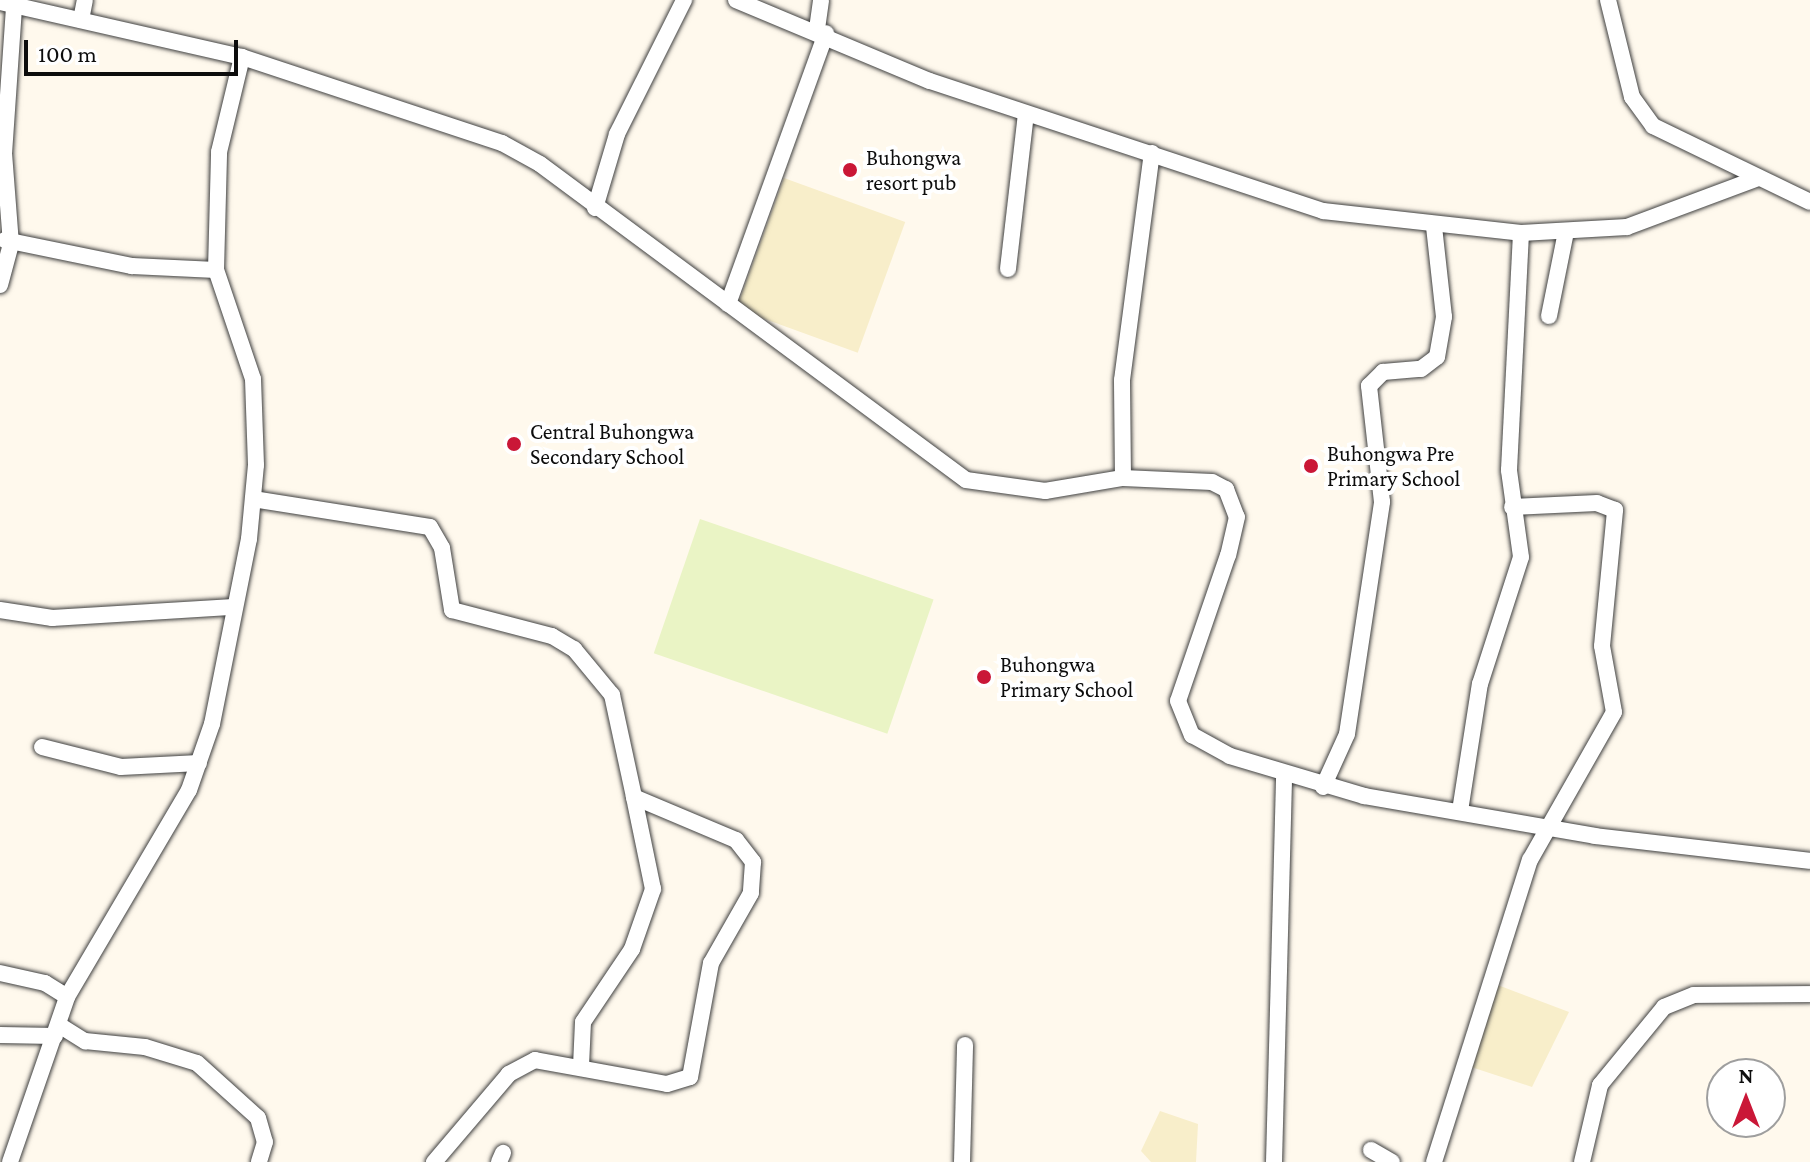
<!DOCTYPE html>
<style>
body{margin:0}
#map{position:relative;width:1810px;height:1162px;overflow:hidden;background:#fff9ed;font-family:"Crimson Pro",serif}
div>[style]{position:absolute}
.farmland>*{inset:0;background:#f8eeca;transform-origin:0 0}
.pitch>*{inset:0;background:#eaf4c5;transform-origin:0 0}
.roads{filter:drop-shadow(0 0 2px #404040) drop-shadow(0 0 2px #404040)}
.street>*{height:16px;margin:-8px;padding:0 8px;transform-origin:8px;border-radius:8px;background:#fff}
.dots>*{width:22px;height:22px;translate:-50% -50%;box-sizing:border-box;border:4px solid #fff;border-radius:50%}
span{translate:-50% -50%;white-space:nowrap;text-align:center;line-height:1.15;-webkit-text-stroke:8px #fff;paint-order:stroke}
.poi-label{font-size:22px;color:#0d0d0d}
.left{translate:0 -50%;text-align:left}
.north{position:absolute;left:1706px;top:1058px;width:80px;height:80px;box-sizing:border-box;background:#fff;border:2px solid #9e9e9e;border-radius:50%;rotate:0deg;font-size:22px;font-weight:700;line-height:32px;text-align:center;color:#0d0d0d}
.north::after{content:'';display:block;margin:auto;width:28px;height:36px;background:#ca1737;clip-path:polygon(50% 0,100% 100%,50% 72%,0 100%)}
.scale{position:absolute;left:24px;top:40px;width:214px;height:36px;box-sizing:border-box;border:4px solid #0d0d0d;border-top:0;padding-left:10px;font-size:24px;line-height:28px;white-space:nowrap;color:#0d0d0d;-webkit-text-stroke:6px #fff;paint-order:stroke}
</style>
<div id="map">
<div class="farmland">
<div style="left:784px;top:178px;width:129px;height:139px;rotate:20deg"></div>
<div style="clip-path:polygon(1495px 984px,1569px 1012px,1532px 1087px,1465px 1065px)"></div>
<div style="clip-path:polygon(1160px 1111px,1198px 1124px,1196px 1162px,1151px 1162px,1141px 1151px)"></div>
</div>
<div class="pitch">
<div style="left:700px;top:519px;width:247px;height:142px;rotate:19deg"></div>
</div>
<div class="roads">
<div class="street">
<div style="left:736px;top:0;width:210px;rotate:22.7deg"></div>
<div style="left:930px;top:81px;width:414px;rotate:18.3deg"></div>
<div style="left:1323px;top:211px;width:199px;rotate:6.3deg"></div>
<div style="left:1521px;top:233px;width:106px;rotate:-3.2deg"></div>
<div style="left:1627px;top:227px;width:140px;rotate:-20.5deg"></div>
<div style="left:1608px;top:0;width:100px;rotate:76.1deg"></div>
<div style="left:1632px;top:97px;width:36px;rotate:54deg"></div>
<div style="left:1653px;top:126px;width:174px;rotate:25.8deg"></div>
<div style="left:0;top:2px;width:248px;rotate:12.8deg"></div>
<div style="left:242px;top:57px;width:274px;rotate:18.3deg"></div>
<div style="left:502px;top:143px;width:43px;rotate:28.9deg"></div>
<div style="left:540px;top:164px;width:530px;rotate:36.57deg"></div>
<div style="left:966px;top:480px;width:80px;rotate:7.9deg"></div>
<div style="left:1045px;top:491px;width:79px;rotate:-9.5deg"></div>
<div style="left:1123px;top:478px;width:89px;rotate:2.6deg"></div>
<div style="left:1212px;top:482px;width:16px;rotate:27deg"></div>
<div style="left:1226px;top:489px;width:30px;rotate:69deg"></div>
<div style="left:1237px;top:517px;width:39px;rotate:103deg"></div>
<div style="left:1228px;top:555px;width:154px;rotate:108.9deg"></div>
<div style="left:1178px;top:701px;width:37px;rotate:68deg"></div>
<div style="left:1192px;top:735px;width:43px;rotate:28.9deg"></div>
<div style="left:1230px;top:756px;width:140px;rotate:16.6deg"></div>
<div style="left:1364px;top:796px;width:234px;rotate:9.8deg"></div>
<div style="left:1595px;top:836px;width:216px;rotate:6.6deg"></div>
<div style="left:81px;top:20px;width:20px;rotate:-79deg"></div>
<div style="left:817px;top:29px;width:29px;rotate:-82deg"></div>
<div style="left:595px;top:208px;width:77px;rotate:-73.4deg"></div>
<div style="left:617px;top:134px;width:150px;rotate:-63.4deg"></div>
<div style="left:5px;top:240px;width:130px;rotate:11.6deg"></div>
<div style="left:132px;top:266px;width:84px;rotate:2.7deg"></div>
<div style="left:1008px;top:269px;width:156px;rotate:-83.4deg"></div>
<div style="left:0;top:285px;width:42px;rotate:-75deg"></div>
<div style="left:11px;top:244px;width:90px;rotate:-94.4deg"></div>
<div style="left:4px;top:154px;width:148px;rotate:-86.1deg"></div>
<div style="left:728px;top:304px;width:288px;rotate:-70.1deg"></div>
<div style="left:1549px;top:316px;width:86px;rotate:-78.6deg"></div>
<div style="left:1123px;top:478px;width:98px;rotate:-90.6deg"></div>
<div style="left:1122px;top:380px;width:229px;rotate:-82.5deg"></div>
<div style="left:253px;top:499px;width:179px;rotate:9deg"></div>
<div style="left:430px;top:527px;width:24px;rotate:60deg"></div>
<div style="left:442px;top:548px;width:63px;rotate:80.8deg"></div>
<div style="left:452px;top:610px;width:103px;rotate:14.6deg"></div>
<div style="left:552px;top:636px;width:26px;rotate:31deg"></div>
<div style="left:574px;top:649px;width:60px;rotate:50.4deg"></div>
<div style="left:612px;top:695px;width:104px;rotate:77.8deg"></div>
<div style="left:634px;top:797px;width:111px;rotate:22.9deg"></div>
<div style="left:736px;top:840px;width:28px;rotate:52deg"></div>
<div style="left:753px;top:862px;width:31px;rotate:94deg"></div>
<div style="left:751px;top:893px;width:81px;rotate:119.7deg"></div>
<div style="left:711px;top:963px;width:116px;rotate:100.4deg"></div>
<div style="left:690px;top:1077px;width:24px;rotate:163deg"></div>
<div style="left:667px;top:1084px;width:134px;rotate:-169.7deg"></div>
<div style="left:535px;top:1060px;width:30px;rotate:152deg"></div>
<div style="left:509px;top:1074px;width:116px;rotate:130.4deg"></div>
<div style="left:0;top:610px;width:53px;rotate:8.7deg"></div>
<div style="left:52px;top:618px;width:182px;rotate:-3.5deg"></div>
<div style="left:42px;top:747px;width:81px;rotate:14.2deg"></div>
<div style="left:121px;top:767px;width:78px;rotate:-2.9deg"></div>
<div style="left:1323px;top:787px;width:58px;rotate:-65.6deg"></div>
<div style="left:1347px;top:734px;width:235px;rotate:-81.4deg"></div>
<div style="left:1382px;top:502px;width:117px;rotate:-96.4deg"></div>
<div style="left:1369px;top:386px;width:20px;rotate:-45deg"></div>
<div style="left:1383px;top:372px;width:38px;rotate:-5deg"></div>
<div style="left:1421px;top:369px;width:20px;rotate:-37deg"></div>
<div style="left:1437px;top:357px;width:41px;rotate:-80.1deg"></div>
<div style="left:1444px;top:317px;width:92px;rotate:-96.3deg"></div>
<div style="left:1460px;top:811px;width:129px;rotate:-81.1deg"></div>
<div style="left:1480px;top:684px;width:133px;rotate:-72.1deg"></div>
<div style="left:1521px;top:557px;width:88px;rotate:-97.9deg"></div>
<div style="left:1509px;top:470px;width:237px;rotate:-87.1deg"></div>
<div style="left:0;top:973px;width:46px;rotate:12.5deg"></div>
<div style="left:45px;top:983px;width:26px;rotate:32deg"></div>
<div style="left:59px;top:1025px;width:31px;rotate:32deg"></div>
<div style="left:85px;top:1041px;width:60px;rotate:5.7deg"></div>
<div style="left:145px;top:1047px;width:54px;rotate:17.1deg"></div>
<div style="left:197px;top:1063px;width:82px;rotate:42deg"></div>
<div style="left:258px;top:1118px;width:25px;rotate:74deg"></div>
<div style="left:265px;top:1142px;width:21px;rotate:107deg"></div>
<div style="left:0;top:1035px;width:55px;rotate:1deg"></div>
<div style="left:581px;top:1066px;width:44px;rotate:-87.4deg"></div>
<div style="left:583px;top:1022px;width:88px;rotate:-56.1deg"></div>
<div style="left:632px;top:949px;width:64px;rotate:-70.7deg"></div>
<div style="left:653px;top:889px;width:94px;rotate:-101.7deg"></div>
<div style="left:1371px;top:1150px;width:24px;rotate:30deg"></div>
<div style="left:10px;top:1162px;width:175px;rotate:-70.9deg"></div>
<div style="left:67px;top:997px;width:240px;rotate:-59.5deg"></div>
<div style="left:189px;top:790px;width:70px;rotate:-70.8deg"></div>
<div style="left:212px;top:724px;width:189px;rotate:-78.7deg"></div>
<div style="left:249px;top:539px;width:74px;rotate:-84.6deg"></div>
<div style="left:256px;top:465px;width:86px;rotate:-92deg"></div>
<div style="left:253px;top:379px;width:115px;rotate:-108.7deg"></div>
<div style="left:216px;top:270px;width:118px;rotate:-88.5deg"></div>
<div style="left:219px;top:152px;width:98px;rotate:-76.4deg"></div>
<div style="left:499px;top:1162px;width:10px;rotate:-66deg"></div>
<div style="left:962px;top:1162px;width:117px;rotate:-88.5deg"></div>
<div style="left:1274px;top:1162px;width:384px;rotate:-88.5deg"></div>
<div style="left:1434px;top:1162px;width:317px;rotate:-72.4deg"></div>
<div style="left:1530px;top:860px;width:170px;rotate:-60.4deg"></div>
<div style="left:1614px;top:712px;width:67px;rotate:-100.3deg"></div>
<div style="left:1602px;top:646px;width:137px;rotate:-84.5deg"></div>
<div style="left:1615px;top:510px;width:19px;rotate:-159deg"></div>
<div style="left:1597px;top:503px;width:85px;rotate:177.3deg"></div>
<div style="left:1582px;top:1162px;width:79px;rotate:-76.8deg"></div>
<div style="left:1600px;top:1085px;width:101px;rotate:-50.6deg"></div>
<div style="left:1664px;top:1007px;width:32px;rotate:-22deg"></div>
<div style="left:1694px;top:995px;width:116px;rotate:-0.5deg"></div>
</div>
</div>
<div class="dots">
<div style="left:850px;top:170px;background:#ca1737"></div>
<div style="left:514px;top:444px;background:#ca1737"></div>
<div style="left:1311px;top:466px;background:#ca1737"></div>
<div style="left:984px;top:677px;background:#ca1737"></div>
</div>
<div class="poi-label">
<span class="left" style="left:866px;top:170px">Buhongwa<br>resort pub</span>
<span class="left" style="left:530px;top:444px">Central Buhongwa<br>Secondary School</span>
<span class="left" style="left:1327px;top:466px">Buhongwa Pre<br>Primary School</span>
<span class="left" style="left:1000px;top:677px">Buhongwa<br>Primary School</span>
</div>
<div class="north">N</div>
<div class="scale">100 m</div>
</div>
